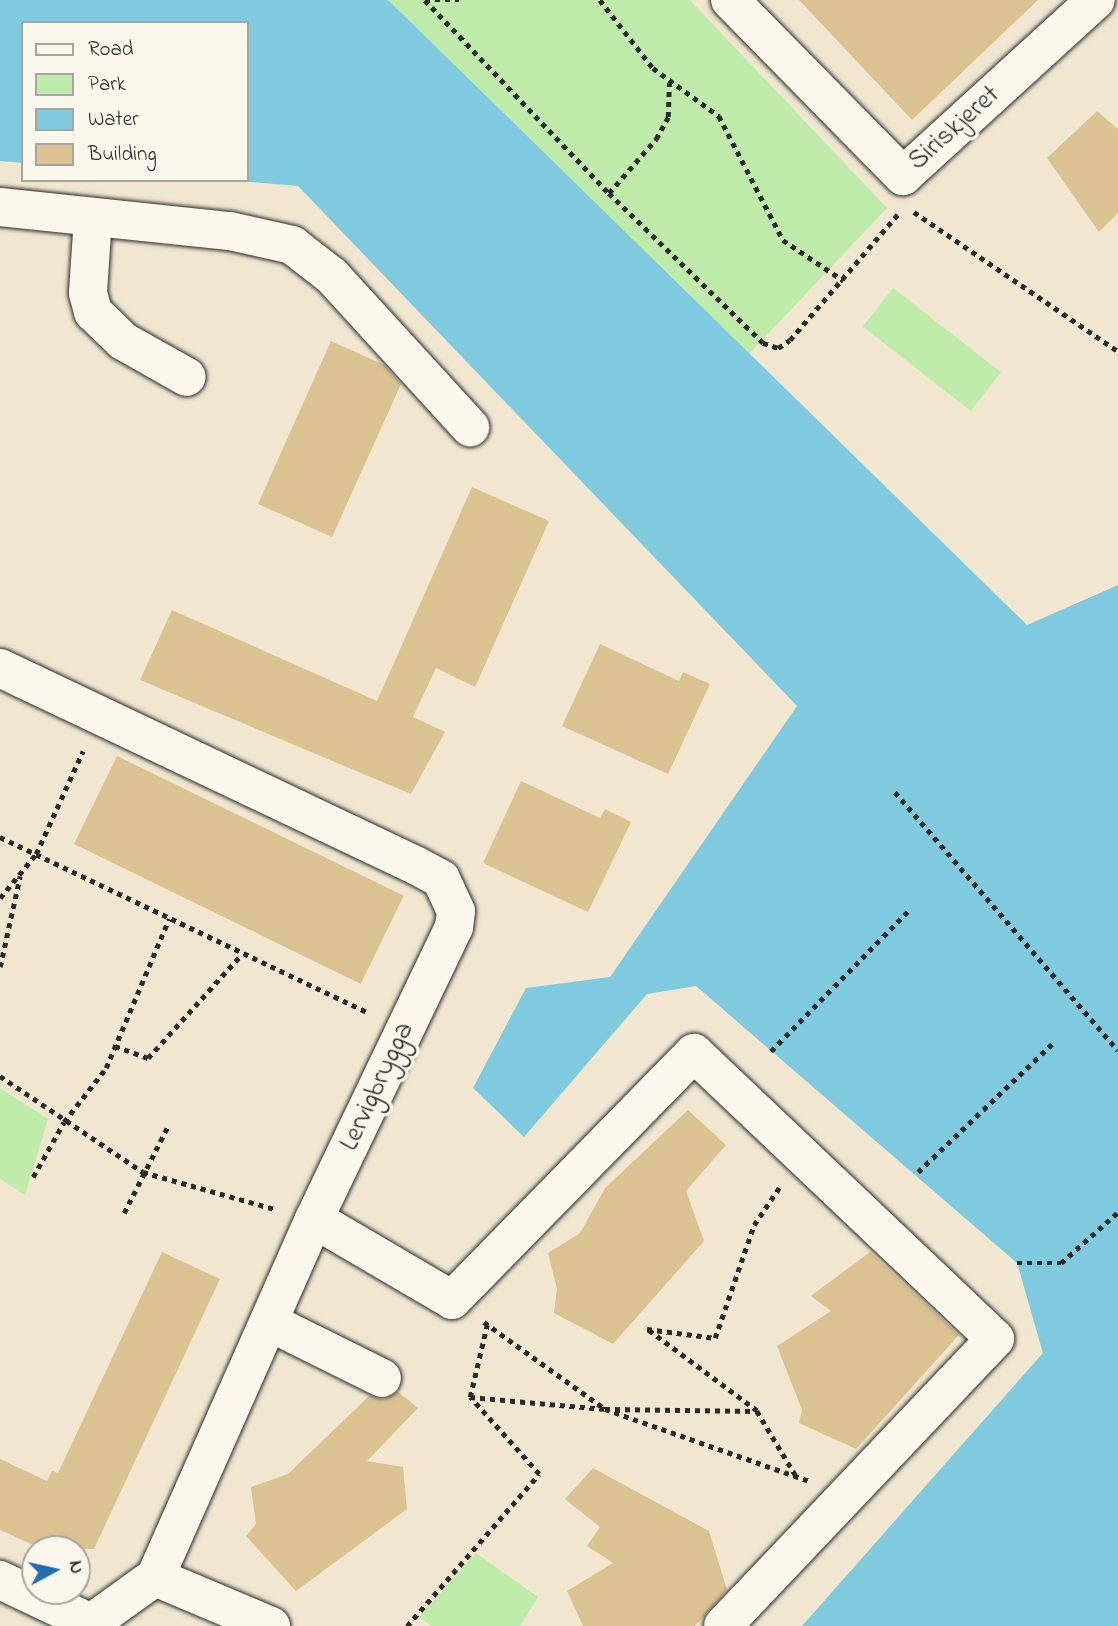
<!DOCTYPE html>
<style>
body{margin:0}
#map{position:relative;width:1118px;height:1626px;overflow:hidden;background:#f1e7d1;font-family:"Indie Flower",sans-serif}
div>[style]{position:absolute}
.green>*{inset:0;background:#beeba9;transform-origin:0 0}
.water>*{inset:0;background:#7fcadf}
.building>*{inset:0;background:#dac291;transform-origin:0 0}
.path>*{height:4.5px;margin-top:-2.25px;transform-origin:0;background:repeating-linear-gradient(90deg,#2b2b2b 0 5px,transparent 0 10px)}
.roads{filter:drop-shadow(0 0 2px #2b2b2b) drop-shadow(0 0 2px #2b2b2b)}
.minor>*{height:38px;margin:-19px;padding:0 19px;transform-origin:19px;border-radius:19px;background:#fbf7ec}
span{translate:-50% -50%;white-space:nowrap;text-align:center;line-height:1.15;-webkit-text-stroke:7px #fbf7ec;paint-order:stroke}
.street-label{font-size:28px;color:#2b2b2b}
.legend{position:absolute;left:21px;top:21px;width:228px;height:161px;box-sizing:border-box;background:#fbf7ec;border:2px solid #a8a59f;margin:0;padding:9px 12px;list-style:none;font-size:21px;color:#2b2b2b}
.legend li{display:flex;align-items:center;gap:14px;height:35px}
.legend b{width:35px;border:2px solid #a8a59f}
.north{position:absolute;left:21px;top:1535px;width:70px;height:70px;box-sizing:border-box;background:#fbf7ec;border:2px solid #a8a59f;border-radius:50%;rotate:82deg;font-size:19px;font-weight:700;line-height:28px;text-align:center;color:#2b2b2b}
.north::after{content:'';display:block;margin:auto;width:24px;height:32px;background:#1f6fb2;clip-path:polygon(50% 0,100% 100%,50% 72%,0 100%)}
</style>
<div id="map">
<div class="green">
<div style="clip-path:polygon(388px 0,690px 0,887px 208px,749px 354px)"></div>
<div style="left:893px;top:288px;width:137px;height:49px;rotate:38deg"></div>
<div style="clip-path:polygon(0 1088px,48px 1119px,25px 1195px,0 1179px)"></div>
<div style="clip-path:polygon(476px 1553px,538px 1597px,520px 1626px,431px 1626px,419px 1617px)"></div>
</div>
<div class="water">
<div style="clip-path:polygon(0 0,388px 0,1027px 625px,1118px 585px,1118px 1626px,802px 1626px,1043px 1353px,1017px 1263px,696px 986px,647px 994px,524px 1137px,473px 1088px,526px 988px,610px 977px,797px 706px,298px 186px,227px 180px,247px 180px,247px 23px,23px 23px,23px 163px,0 161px)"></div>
</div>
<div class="building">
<div style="clip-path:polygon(799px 0,1038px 0,912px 120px)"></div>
<div style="clip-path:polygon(1097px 111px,1118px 129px,1118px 213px,1099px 232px,1047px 158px)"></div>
<div style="clip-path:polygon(331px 341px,384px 365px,401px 384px,332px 537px,258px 504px)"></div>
<div style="clip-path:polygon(472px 487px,549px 521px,475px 687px,436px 668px,413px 717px,445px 732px,411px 794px,140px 680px,172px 610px,377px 701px)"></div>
<div style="clip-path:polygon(600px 644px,679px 681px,683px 672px,710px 684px,668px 774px,562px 726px)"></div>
<div style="left:117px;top:756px;width:319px;height:98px;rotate:26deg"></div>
<div style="clip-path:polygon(521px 781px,600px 818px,605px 809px,631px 822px,588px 912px,483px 863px)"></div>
<div style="clip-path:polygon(688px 1110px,726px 1145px,686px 1191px,704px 1241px,613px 1344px,554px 1313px,557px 1289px,548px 1253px,580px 1233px,605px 1188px)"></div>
<div style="clip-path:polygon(162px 1252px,220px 1279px,94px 1549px,42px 1549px,0 1530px,0 1459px,47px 1481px,52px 1471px,58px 1473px)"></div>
<div style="clip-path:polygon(870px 1252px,959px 1335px,856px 1449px,799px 1423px,802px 1410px,777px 1346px,831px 1311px,811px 1296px)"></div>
<div style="clip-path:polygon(398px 1392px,418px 1408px,367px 1461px,403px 1467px,407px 1509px,296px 1591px,246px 1536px,256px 1524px,251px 1487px,288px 1474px,369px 1396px,384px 1400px)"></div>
<div style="clip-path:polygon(593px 1468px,709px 1531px,727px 1590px,695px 1626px,583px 1626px,567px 1591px,613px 1563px,587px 1546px,600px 1527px,565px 1499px)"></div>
</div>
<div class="path">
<div style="left:425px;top:0;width:267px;rotate:46.4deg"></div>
<div style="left:609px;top:193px;width:215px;rotate:44.2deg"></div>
<div style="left:763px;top:343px;width:16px;rotate:18deg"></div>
<div style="left:778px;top:348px;width:14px;rotate:-34deg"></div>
<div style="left:790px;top:340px;width:167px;rotate:-49.4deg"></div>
<div style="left:425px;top:0;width:34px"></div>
<div style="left:600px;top:0;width:86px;rotate:52.1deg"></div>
<div style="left:653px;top:68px;width:82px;rotate:36deg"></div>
<div style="left:719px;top:116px;width:140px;rotate:62.7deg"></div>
<div style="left:783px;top:240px;width:73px;rotate:33.9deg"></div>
<div style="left:609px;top:193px;width:72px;rotate:-49deg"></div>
<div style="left:656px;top:139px;width:25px;rotate:-61deg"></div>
<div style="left:668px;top:117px;width:34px;rotate:-88deg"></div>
<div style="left:914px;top:212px;width:247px;rotate:34.3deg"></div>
<div style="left:895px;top:792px;width:341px;rotate:49.2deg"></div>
<div style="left:0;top:837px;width:409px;rotate:25.5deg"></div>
<div style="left:0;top:898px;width:57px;rotate:-50.7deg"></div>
<div style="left:36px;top:854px;width:113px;rotate:-65.5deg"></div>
<div style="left:0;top:967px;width:93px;rotate:-77.6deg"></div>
<div style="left:115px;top:1046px;width:35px;rotate:20deg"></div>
<div style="left:148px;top:1058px;width:139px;rotate:-47.9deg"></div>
<div style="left:771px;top:1051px;width:199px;rotate:-45.6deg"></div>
<div style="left:0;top:1076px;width:172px;rotate:33.9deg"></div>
<div style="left:143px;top:1172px;width:137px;rotate:15.7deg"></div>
<div style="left:918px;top:1172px;width:185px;rotate:-43.7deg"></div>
<div style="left:33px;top:1177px;width:63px;rotate:-60.6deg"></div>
<div style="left:64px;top:1122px;width:68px;rotate:-52.1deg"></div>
<div style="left:106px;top:1068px;width:162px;rotate:-67.1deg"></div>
<div style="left:124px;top:1213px;width:97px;rotate:-63.2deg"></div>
<div style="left:1017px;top:1263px;width:44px"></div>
<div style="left:1061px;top:1263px;width:76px;rotate:-41.8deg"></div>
<div style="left:484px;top:1322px;width:149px;rotate:35.7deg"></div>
<div style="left:605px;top:1409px;width:217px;rotate:19.4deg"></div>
<div style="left:470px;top:1397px;width:74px;rotate:-76.7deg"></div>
<div style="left:757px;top:1411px;width:76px;rotate:59deg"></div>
<div style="left:407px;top:1626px;width:201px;rotate:-49deg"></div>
<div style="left:539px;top:1474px;width:103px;rotate:-131.9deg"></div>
<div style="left:470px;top:1397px;width:136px;rotate:5.1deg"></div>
<div style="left:605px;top:1409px;width:152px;rotate:0.8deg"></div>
<div style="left:757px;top:1411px;width:137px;rotate:-143.3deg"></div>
<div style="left:647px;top:1329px;width:69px;rotate:7.5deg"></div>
<div style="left:715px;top:1338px;width:120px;rotate:-71deg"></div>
<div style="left:754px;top:1225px;width:45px;rotate:-56deg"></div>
</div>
<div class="roads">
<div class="minor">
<div style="left:730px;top:0;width:247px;rotate:45.5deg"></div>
<div style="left:903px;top:176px;width:261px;rotate:-42.4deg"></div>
<div style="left:0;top:207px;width:231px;rotate:6deg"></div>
<div style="left:230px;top:231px;width:64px;rotate:12.7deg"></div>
<div style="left:292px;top:245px;width:51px;rotate:37.8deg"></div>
<div style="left:332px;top:276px;width:205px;rotate:47.6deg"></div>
<div style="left:93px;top:217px;width:76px;rotate:93.8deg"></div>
<div style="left:88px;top:293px;width:20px;rotate:75deg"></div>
<div style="left:93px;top:312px;width:42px;rotate:44deg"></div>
<div style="left:123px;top:341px;width:73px;rotate:29.4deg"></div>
<div style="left:0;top:668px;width:462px;rotate:25.4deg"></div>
<div style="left:417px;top:866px;width:27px;rotate:28deg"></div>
<div style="left:441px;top:879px;width:35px;rotate:65deg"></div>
<div style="left:456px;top:911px;width:16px;rotate:97deg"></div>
<div style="left:454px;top:927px;width:324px;rotate:115.6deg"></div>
<div style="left:314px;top:1219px;width:392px;rotate:113.9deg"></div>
<div style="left:155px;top:1577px;width:79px;rotate:144.3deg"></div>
<div style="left:91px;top:1623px;width:101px;rotate:-154.7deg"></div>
<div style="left:314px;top:1219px;width:160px;rotate:30.4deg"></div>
<div style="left:452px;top:1300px;width:346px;rotate:-45.6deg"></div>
<div style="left:694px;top:1053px;width:415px;rotate:43.5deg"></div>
<div style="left:995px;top:1339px;width:395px;rotate:133.5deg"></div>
<div style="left:269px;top:1322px;width:126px;rotate:26.4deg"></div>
<div style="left:155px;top:1577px;width:126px;rotate:22.9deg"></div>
</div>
</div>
<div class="street-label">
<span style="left:955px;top:129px;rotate:-42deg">Siriskjeret</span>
<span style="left:378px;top:1087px;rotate:-65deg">Lervigbrygga</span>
</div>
<ul class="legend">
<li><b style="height:9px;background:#fbf7ec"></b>Road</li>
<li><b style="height:19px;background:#beeba9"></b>Park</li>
<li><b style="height:19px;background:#7fcadf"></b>Water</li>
<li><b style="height:19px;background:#dac291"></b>Building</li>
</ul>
<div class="north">N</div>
</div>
